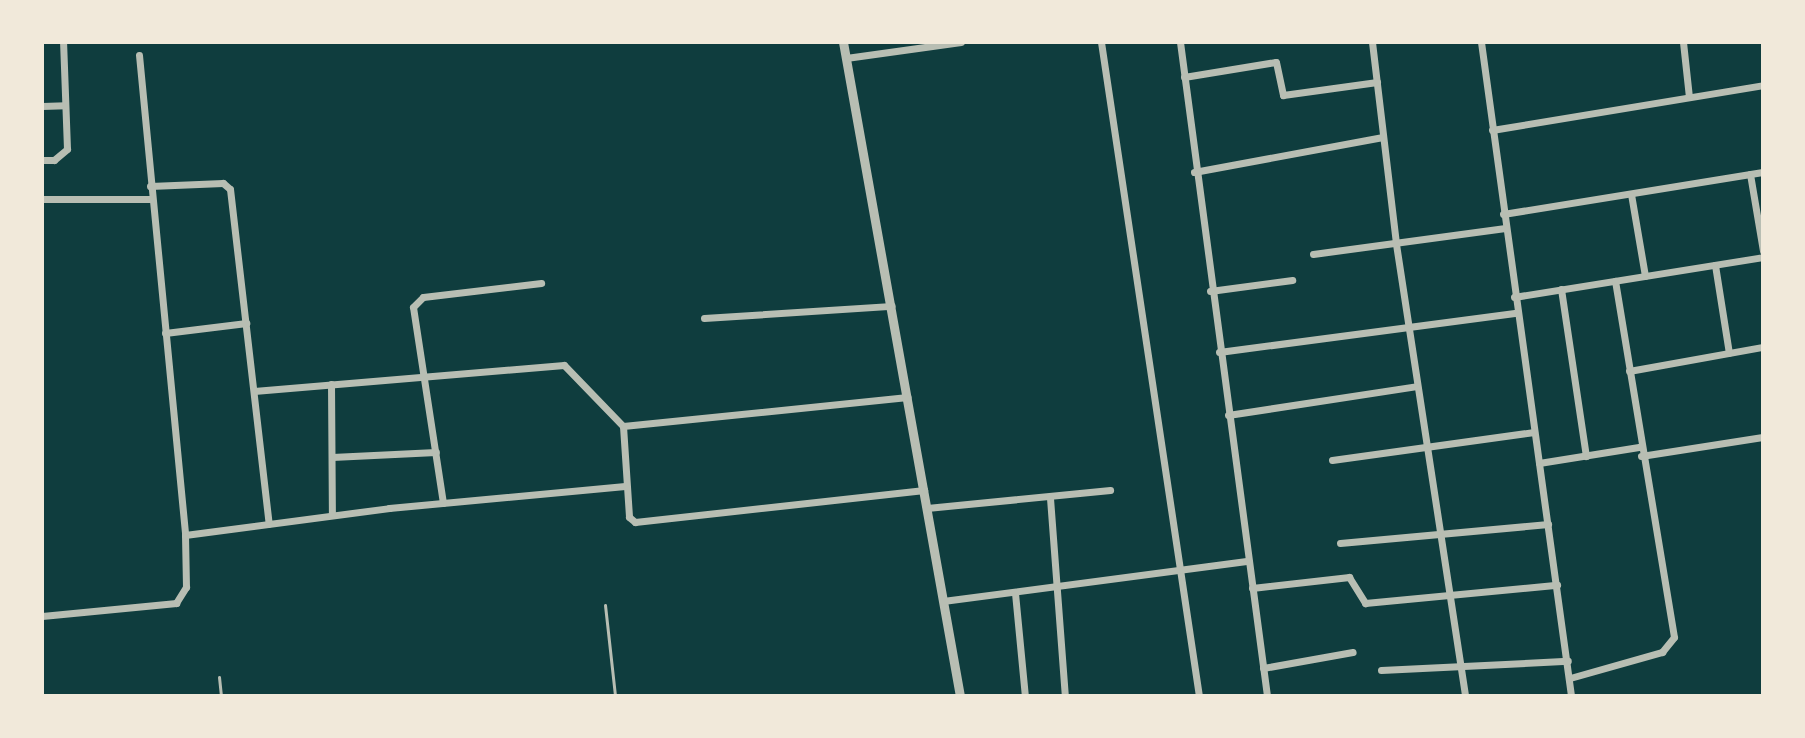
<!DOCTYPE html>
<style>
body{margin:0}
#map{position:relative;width:1805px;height:738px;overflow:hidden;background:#0f3d3e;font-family:Cabin,sans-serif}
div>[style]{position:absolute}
.service>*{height:3px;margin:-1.5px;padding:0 1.5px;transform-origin:1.5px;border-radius:1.5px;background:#b8beb3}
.minor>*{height:7px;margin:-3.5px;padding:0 3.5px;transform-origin:3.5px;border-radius:3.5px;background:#b8beb3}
.tertiary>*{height:9px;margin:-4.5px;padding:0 4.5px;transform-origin:4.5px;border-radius:4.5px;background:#b8beb3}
span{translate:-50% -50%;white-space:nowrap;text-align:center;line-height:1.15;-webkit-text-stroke:8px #f1e9da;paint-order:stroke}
.frame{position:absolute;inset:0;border:44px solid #f1e9da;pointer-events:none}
</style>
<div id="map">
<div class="service">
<div style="left:605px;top:605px;width:92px;rotate:83.7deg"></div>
<div style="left:219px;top:677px;width:19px;rotate:84deg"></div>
</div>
<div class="minor">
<div style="left:1101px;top:42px;width:661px;rotate:81.48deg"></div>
<div style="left:1180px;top:42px;width:660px;rotate:82.42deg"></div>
<div style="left:1372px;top:42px;width:203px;rotate:83.2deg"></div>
<div style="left:1396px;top:244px;width:457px;rotate:81.3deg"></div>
<div style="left:1481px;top:42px;width:660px;rotate:82.16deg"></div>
<div style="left:1683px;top:42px;width:55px;rotate:83.8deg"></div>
<div style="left:139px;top:55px;width:482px;rotate:84.5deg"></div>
<div style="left:185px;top:535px;width:206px;rotate:-7.5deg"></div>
<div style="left:389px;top:508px;width:237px;rotate:-5.3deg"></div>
<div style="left:846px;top:58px;width:116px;rotate:-7.9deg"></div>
<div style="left:1184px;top:77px;width:93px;rotate:-9.3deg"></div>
<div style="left:1276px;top:62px;width:34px;rotate:78deg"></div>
<div style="left:1283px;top:95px;width:95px;rotate:-7.9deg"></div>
<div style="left:42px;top:106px;width:23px;rotate:-2deg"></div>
<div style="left:1492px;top:130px;width:275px;rotate:-9.4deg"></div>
<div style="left:42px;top:160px;width:12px"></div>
<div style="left:54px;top:160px;width:17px;rotate:-40deg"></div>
<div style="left:67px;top:149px;width:107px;rotate:-92.1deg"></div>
<div style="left:1194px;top:172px;width:192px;rotate:-10.5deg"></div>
<div style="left:1750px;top:174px;width:78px;rotate:80.4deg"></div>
<div style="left:150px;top:186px;width:73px;rotate:-2.4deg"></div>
<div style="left:223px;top:183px;width:9px;rotate:41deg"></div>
<div style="left:230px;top:189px;width:337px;rotate:83.4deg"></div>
<div style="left:1631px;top:194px;width:83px;rotate:80.3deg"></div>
<div style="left:42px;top:199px;width:109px"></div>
<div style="left:1503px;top:214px;width:263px;rotate:-9.2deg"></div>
<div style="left:1313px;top:254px;width:194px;rotate:-7.7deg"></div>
<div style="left:1715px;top:265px;width:89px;rotate:81deg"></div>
<div style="left:1561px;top:289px;width:169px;rotate:81.5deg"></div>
<div style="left:1210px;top:291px;width:83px;rotate:-7.6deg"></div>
<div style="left:1514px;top:297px;width:252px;rotate:-9.1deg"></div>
<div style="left:704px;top:318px;width:188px;rotate:-3.7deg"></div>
<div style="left:165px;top:333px;width:82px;rotate:-7deg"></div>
<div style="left:1219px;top:352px;width:300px;rotate:-7.5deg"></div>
<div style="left:1629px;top:371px;width:136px;rotate:-10.2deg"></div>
<div style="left:331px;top:384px;width:131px;rotate:89.6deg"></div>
<div style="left:254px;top:391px;width:311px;rotate:-4.8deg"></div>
<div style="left:564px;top:365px;width:85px;rotate:46deg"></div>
<div style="left:623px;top:426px;width:91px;rotate:86.2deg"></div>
<div style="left:629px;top:517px;width:8px;rotate:40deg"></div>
<div style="left:635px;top:522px;width:291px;rotate:-6.3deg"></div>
<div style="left:1228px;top:415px;width:191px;rotate:-8.7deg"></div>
<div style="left:623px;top:426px;width:286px;rotate:-5.8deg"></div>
<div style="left:1641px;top:456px;width:123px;rotate:-8.9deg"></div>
<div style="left:332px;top:457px;width:104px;rotate:-2.8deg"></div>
<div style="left:1332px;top:460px;width:204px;rotate:-7.9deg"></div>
<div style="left:1539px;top:463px;width:101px;rotate:-9.1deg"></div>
<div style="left:1050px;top:498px;width:199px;rotate:85.7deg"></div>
<div style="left:443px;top:503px;width:198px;rotate:-98.7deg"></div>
<div style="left:413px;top:307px;width:14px;rotate:-45deg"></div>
<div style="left:423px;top:297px;width:119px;rotate:-6.8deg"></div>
<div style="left:927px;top:508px;width:184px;rotate:-5.6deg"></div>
<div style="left:1340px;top:543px;width:209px;rotate:-5.2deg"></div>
<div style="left:1252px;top:588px;width:98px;rotate:-6.5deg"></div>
<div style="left:1349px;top:577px;width:31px;rotate:58deg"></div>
<div style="left:1365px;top:603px;width:193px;rotate:-5.4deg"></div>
<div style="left:1015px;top:593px;width:103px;rotate:84.5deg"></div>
<div style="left:943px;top:601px;width:308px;rotate:-7.5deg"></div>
<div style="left:42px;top:616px;width:135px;rotate:-5.5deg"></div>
<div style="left:176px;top:603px;width:19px;rotate:-58deg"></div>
<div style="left:186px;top:587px;width:52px;rotate:-91.1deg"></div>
<div style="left:1263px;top:668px;width:91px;rotate:-10.1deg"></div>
<div style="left:1381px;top:670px;width:187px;rotate:-2.8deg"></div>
<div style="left:1570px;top:678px;width:96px;rotate:-15.8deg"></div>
<div style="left:1662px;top:652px;width:19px;rotate:-51deg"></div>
<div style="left:1674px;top:637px;width:361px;rotate:-99.4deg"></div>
</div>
<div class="tertiary">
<div style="left:843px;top:42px;width:664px;rotate:79.86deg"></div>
</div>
<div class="frame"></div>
</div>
